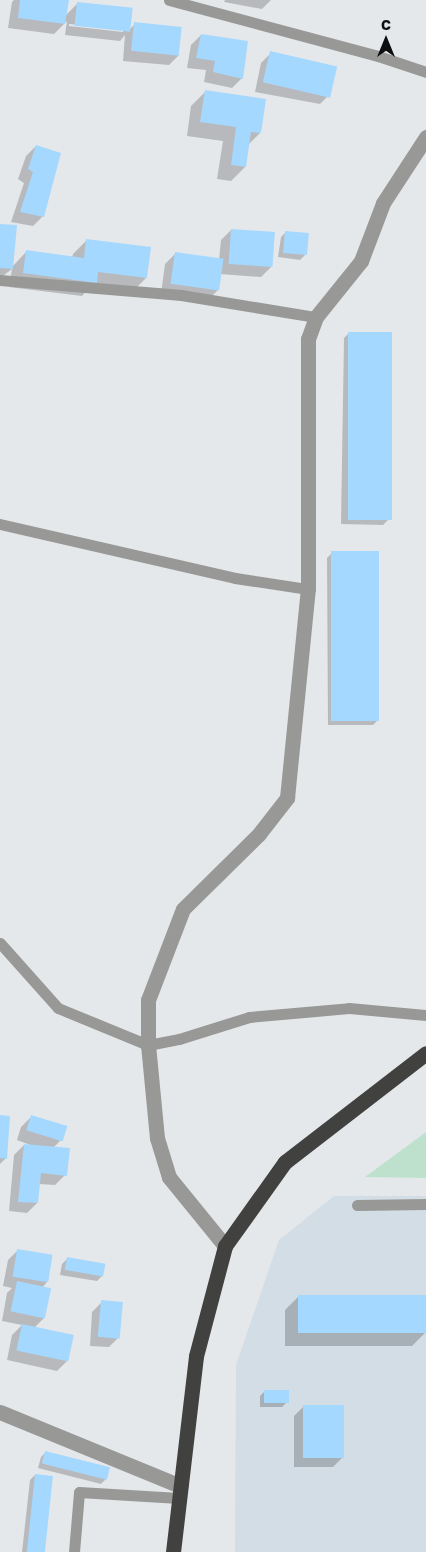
<!DOCTYPE html>
<meta charset="utf-8">
<style>
body{margin:0}
#map{position:relative;width:426px;height:1552px;overflow:hidden;background:#e5e8eb;font-family:"Golos Text",sans-serif}
div>[style]{position:absolute}
.built>*{inset:0;background:#d3dde5}
.green>*{inset:0;background:#bee1ce}
.shadow>*{inset:0;background:#0003}
.building>*{inset:0;background:#a5d8fe;transform-origin:0 0}
.lane>*{height:11px;margin:-5.5px;padding:0 5.5px;transform-origin:5.5px;border-radius:5.5px;background:#989997}
.street>*{height:15px;margin:-7.5px;padding:0 7.5px;transform-origin:7.5px;border-radius:7.5px;background:#989997}
.highway>*{height:15px;margin:-7.5px;padding:0 7.5px;transform-origin:7.5px;border-radius:7.5px;background:#41423f}
span{translate:-50% -50%;white-space:nowrap;text-align:center;line-height:1.15;-webkit-text-stroke:4px #e5e8eb;paint-order:stroke}
.north{position:absolute;left:361px;top:15px;width:50px;height:50px;-webkit-text-stroke:4px #e5e8eb;paint-order:stroke;rotate:0deg;font-size:14px;font-weight:700;line-height:20px;text-align:center;color:#0d0e0f}
.north::after{content:'';display:block;margin:auto;width:18px;height:22px;background:#0d0e0f;clip-path:polygon(50% 0,100% 100%,50% 72%,0 100%)}
</style>
<div id="map">
<div class="built">
<div style="clip-path:polygon(334px 1196px,426px 1196px,426px 1552px,235px 1552px,236px 1365px,279px 1240px)"></div>
</div>
<div class="green">
<div style="clip-path:polygon(426px 1132px,426px 1178px,365px 1177px)"></div>
</div>
<div class="shadow">
<div style="clip-path:polygon(evenodd,14px 0,67px 0,65px 16px,77px 4px,130px 29px,135px 24px,179px 55px,169px 65px,123px 61px,125px 35px,120px 41px,65px 35px,67px 21px,54px 34px,8px 28px,12px 2px,14px 0,69px 24px,123px 29px,123px 32px,69px 26px,69px 24px)"></div>
<div style="clip-path:polygon(225px 0,271px 0,262px 9px,224px 2px)"></div>
<div style="clip-path:polygon(201px 35px,242px 78px,232px 88px,204px 82px,206px 70px,187px 68px,191px 45px)"></div>
<div style="clip-path:polygon(271px 53px,330px 94px,320px 104px,255px 92px,261px 63px)"></div>
<div style="clip-path:polygon(205px 92px,260px 133px,248px 145px,245px 167px,231px 181px,217px 179px,223px 141px,187px 136px,191px 106px)"></div>
<div style="clip-path:polygon(36px 146px,43px 216px,33px 226px,11px 222px,24px 183px,18px 179px,26px 156px)"></div>
<div style="clip-path:polygon(0 225px,13px 266px,26px 252px,72px 258px,73px 254px,87px 240px,146px 278px,132px 292px,91px 286px,82px 296px,9px 287px,12px 269px,0 278px)"></div>
<div style="clip-path:polygon(231px 230px,271px 267px,261px 277px,220px 274px,217px 291px,207px 301px,161px 294px,165px 264px,175px 254px,219px 260px,221px 240px)"></div>
<div style="clip-path:polygon(286px 232px,305px 255px,300px 260px,278px 257px,281px 237px)"></div>
<div style="clip-path:polygon(349px 333px,388px 520px,383px 525px,341px 524px,344px 338px)"></div>
<div style="clip-path:polygon(332px 553px,378px 720px,373px 725px,328px 725px,327px 558px)"></div>
<div style="clip-path:polygon(0 1116px,6px 1158px,0 1164px)"></div>
<div style="clip-path:polygon(31px 1117px,65px 1127px,61px 1140px,53px 1148px,65px 1175px,55px 1185px,39px 1184px,37px 1203px,27px 1213px,9px 1211px,14px 1155px,24px 1145px,33px 1146px,17px 1140px,21px 1127px)"></div>
<div style="clip-path:polygon(18px 1250px,47px 1282px,42px 1288px,44px 1318px,34px 1328px,67px 1361px,57px 1371px,7px 1360px,12px 1335px,22px 1325px,2px 1321px,7px 1293px,12px 1288px,3px 1286px,8px 1260px)"></div>
<div style="clip-path:polygon(67px 1259px,102px 1276px,97px 1281px,60px 1275px,62px 1264px)"></div>
<div style="clip-path:polygon(299px 1296px,426px 1332px,412px 1346px,285px 1346px,285px 1310px)"></div>
<div style="clip-path:polygon(102px 1302px,119px 1337px,109px 1347px,90px 1346px,92px 1312px)"></div>
<div style="clip-path:polygon(265px 1391px,287px 1402px,282px 1407px,260px 1407px,260px 1396px)"></div>
<div style="clip-path:polygon(304px 1406px,343px 1457px,333px 1467px,294px 1467px,294px 1416px)"></div>
<div style="clip-path:polygon(46px 1452px,106px 1479px,101px 1484px,38px 1468px,41px 1457px)"></div>
<div style="clip-path:polygon(35px 1475px,43px 1552px,22px 1552px,30px 1480px)"></div>
</div>
<div class="building">
<div style="clip-path:polygon(20px 0,69px 0,65px 24px,18px 18px)"></div>
<div style="left:77px;top:2px;width:56px;height:24px;rotate:6deg"></div>
<div style="left:134px;top:22px;width:48px;height:29px;rotate:6deg"></div>
<div style="clip-path:polygon(201px 34px,248px 41px,243px 79px,213px 72px,215px 61px,196px 58px)"></div>
<div style="left:270px;top:51px;width:69px;height:32px;rotate:13deg"></div>
<div style="clip-path:polygon(205px 90px,266px 99px,261px 133px,251px 132px,246px 167px,231px 165px,236px 127px,200px 122px)"></div>
<div style="clip-path:polygon(36px 145px,61px 153px,44px 217px,20px 212px,33px 172px,28px 169px)"></div>
<div style="clip-path:polygon(0 224px,17px 225px,13px 269px,0 268px)"></div>
<div style="left:231px;top:229px;width:44px;height:35px;rotate:4deg"></div>
<div style="left:285px;top:231px;width:24px;height:22px;rotate:5deg"></div>
<div style="clip-path:polygon(86px 239px,151px 247px,147px 278px,98px 272px,97px 283px,23px 273px,26px 250px,84px 258px)"></div>
<div style="left:175px;top:252px;width:49px;height:32px;rotate:8deg"></div>
<div style="left:348px;top:332px;width:44px;height:188px"></div>
<div style="left:331px;top:551px;width:48px;height:170px"></div>
<div style="clip-path:polygon(0 1115px,10px 1116px,7px 1159px,0 1158px)"></div>
<div style="left:31px;top:1115px;width:38px;height:16px;rotate:17deg"></div>
<div style="clip-path:polygon(24px 1144px,70px 1148px,67px 1176px,41px 1173px,38px 1203px,18px 1202px)"></div>
<div style="left:17px;top:1249px;width:36px;height:28px;rotate:9deg"></div>
<div style="left:67px;top:1257px;width:39px;height:13px;rotate:10deg"></div>
<div style="left:17px;top:1281px;width:35px;height:31px;rotate:12deg"></div>
<div style="left:298px;top:1295px;width:128px;height:38px"></div>
<div style="left:101px;top:1300px;width:22px;height:37px;rotate:5deg"></div>
<div style="left:22px;top:1324px;width:53px;height:27px;rotate:12deg"></div>
<div style="left:264px;top:1390px;width:25px;height:13px"></div>
<div style="left:303px;top:1405px;width:41px;height:53px"></div>
<div style="left:45px;top:1451px;width:67px;height:13px;rotate:14deg"></div>
<div style="left:35px;top:1474px;width:18px;height:79px;rotate:6deg"></div>
</div>
<div class="lane">
<div style="left:169px;top:0;width:216px;rotate:15deg"></div>
<div style="left:378px;top:56px;width:51px;rotate:18.4deg"></div>
<div style="left:0;top:280px;width:182px;rotate:4.7deg"></div>
<div style="left:181px;top:295px;width:137px;rotate:9.3deg"></div>
<div style="left:0;top:524px;width:241px;rotate:12.9deg"></div>
<div style="left:235px;top:578px;width:74px;rotate:8.6deg"></div>
<div style="left:0;top:943px;width:87px;rotate:48.3deg"></div>
<div style="left:58px;top:1008px;width:97px;rotate:22.3deg"></div>
<div style="left:148px;top:1045px;width:32px;rotate:-11deg"></div>
<div style="left:179px;top:1039px;width:73px;rotate:-17.4deg"></div>
<div style="left:249px;top:1017px;width:100px;rotate:-5.1deg"></div>
<div style="left:349px;top:1008px;width:77px;rotate:5.2deg"></div>
<div style="left:357px;top:1205px;width:69px;rotate:-0.8deg"></div>
<div style="left:74px;top:1552px;width:60px;rotate:-85.2deg"></div>
<div style="left:79px;top:1492px;width:100px;rotate:3.4deg"></div>
</div>
<div class="street">
<div style="left:225px;top:1246px;width:89px;rotate:-129.1deg"></div>
<div style="left:169px;top:1177px;width:41px;rotate:-107.1deg"></div>
<div style="left:157px;top:1138px;width:93px;rotate:-95.5deg"></div>
<div style="left:148px;top:1045px;width:45px;rotate:-90deg"></div>
<div style="left:148px;top:1000px;width:97px;rotate:-69deg"></div>
<div style="left:183px;top:909px;width:107px;rotate:-44.6deg"></div>
<div style="left:259px;top:834px;width:46px;rotate:-52.1deg"></div>
<div style="left:287px;top:798px;width:210px;rotate:-84.3deg"></div>
<div style="left:308px;top:589px;width:250px;rotate:-90deg"></div>
<div style="left:308px;top:339px;width:23px;rotate:-70deg"></div>
<div style="left:316px;top:317px;width:72px;rotate:-51.2deg"></div>
<div style="left:361px;top:261px;width:62px;rotate:-69.2deg"></div>
<div style="left:383px;top:203px;width:79px;rotate:-56.9deg"></div>
<div style="left:0;top:1412px;width:195px;rotate:22.3deg"></div>
</div>
<div class="highway">
<div style="left:173px;top:1552px;width:197px;rotate:-83.3deg"></div>
<div style="left:196px;top:1356px;width:114px;rotate:-75.2deg"></div>
<div style="left:225px;top:1246px;width:103px;rotate:-54.5deg"></div>
<div style="left:285px;top:1162px;width:178px;rotate:-37.7deg"></div>
</div>
<div class="north">С</div>
</div>
